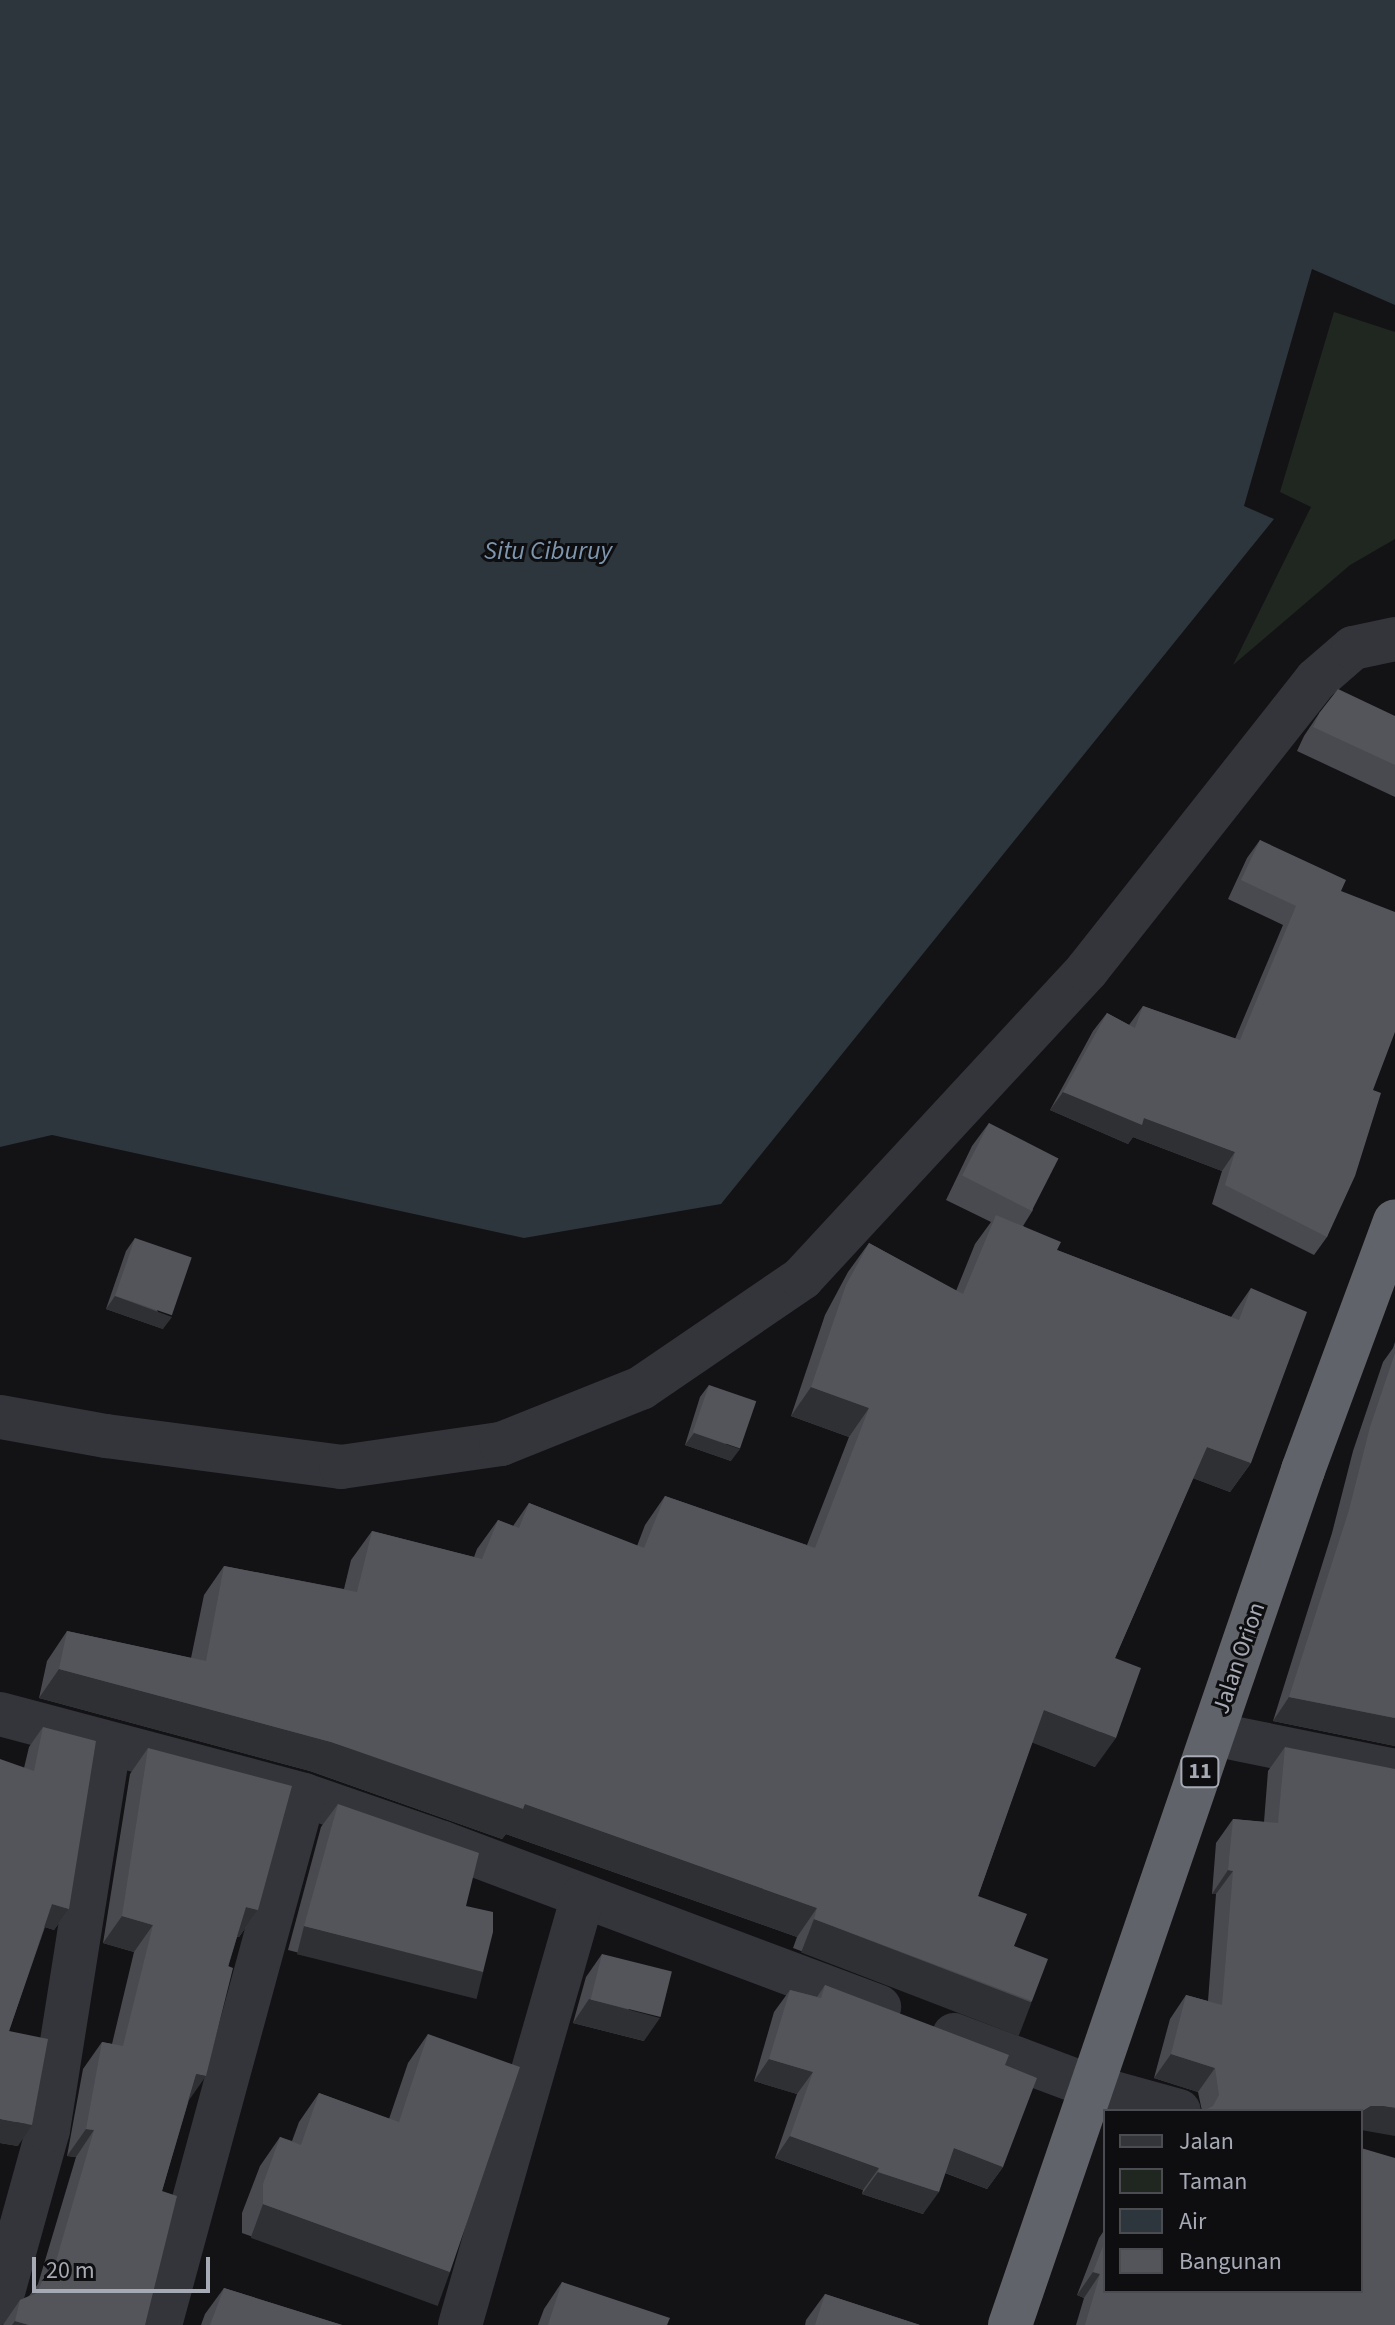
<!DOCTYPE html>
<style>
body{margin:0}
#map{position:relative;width:1395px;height:2325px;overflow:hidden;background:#131315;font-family:"Source Sans 3",sans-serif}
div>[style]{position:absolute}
.green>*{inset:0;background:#202721}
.water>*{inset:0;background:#2d353d}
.minor>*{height:44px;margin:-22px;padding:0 22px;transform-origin:22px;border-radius:22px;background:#34353a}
.highway>*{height:44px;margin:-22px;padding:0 22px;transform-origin:22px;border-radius:22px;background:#61636a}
.wall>*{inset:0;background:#494a50}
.shaded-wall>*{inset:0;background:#2f3034;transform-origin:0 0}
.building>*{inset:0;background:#53555b;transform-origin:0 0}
span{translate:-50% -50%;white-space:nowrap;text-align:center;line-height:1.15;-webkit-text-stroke:6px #0e0e10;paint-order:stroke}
.shield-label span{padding:2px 6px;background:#0e0e10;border:2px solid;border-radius:6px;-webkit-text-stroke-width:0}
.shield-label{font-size:22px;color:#a6aab5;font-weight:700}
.street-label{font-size:24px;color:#a6aab5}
.water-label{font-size:26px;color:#7e96ae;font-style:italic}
.legend{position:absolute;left:1103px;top:2109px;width:260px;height:184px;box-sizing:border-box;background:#0e0e10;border:2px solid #4b4c52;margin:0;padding:10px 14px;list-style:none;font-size:24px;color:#a6aab5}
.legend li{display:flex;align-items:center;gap:16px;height:40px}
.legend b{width:40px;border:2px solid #4b4c52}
.scale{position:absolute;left:32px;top:2257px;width:178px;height:36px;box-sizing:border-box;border:4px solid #a6aab5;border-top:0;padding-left:10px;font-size:24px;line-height:28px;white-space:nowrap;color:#a6aab5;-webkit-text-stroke:6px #0e0e10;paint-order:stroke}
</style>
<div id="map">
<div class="green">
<div style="clip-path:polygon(1334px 312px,1395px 332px,1395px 539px,1350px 565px,1233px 665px,1311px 507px,1280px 492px)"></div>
</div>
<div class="water">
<div style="clip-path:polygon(0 0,1395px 0,1395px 305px,1312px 269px,1244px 506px,1274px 519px,721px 1204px,524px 1238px,52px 1135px,0 1147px)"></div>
</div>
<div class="minor">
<div style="left:0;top:1417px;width:108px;rotate:10.2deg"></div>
<div style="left:106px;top:1436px;width:237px;rotate:7.5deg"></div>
<div style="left:341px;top:1467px;width:162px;rotate:-8.2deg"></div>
<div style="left:501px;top:1444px;width:151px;rotate:-21.8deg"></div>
<div style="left:641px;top:1388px;width:195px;rotate:-34.3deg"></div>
<div style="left:802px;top:1278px;width:420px;rotate:-47.2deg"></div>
<div style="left:1087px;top:970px;width:370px;rotate:-51.7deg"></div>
<div style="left:1316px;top:680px;width:49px;rotate:-40.9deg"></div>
<div style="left:1353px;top:648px;width:43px;rotate:-12.1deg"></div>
<div style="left:0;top:1714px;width:315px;rotate:14.9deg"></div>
<div style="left:304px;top:1795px;width:147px;rotate:19.1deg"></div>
<div style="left:443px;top:1843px;width:466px;rotate:20.6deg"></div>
<div style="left:1213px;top:1734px;width:186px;rotate:11.5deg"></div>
<div style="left:954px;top:2035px;width:147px;rotate:20.6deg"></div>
<div style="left:1092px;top:2087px;width:90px;rotate:15.4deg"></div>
<div style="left:0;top:2303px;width:180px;rotate:-74.5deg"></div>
<div style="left:48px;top:2130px;width:390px;rotate:-81deg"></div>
<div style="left:160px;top:2325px;width:549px;rotate:-74.8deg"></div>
<div style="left:460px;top:2325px;width:446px;rotate:-74deg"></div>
</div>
<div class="highway">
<div style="left:1010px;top:2325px;width:904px;rotate:-71.08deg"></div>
<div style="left:1303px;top:1470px;width:265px;rotate:-69.7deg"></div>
</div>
<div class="wall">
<div style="clip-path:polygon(1320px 712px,1395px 716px,1395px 797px,1297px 751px,1304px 736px)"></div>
<div style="clip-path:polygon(1260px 840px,1341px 891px,1373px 1090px,1327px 1237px,1314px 1255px,1212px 1204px,1222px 1171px,1133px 1137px,1128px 1144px,1050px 1110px,1093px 1031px,1107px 1013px,1129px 1025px,1143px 1006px,1235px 1039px,1283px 925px,1228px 899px,1247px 858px)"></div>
<div style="clip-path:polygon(989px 1123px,1033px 1210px,1023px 1226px,1057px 1250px,1231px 1317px,1251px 1288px,1251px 1463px,1230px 1492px,1193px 1478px,1115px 1658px,1095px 1767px,1032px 1742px,978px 1896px,1014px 1946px,1032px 2001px,1012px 2030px,793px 1948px,797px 1937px,506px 1834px,502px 1839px,310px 1771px,39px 1698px,47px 1661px,67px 1631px,191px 1658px,204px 1595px,224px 1566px,344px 1589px,351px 1560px,372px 1531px,474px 1557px,477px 1549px,498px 1520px,513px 1526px,529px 1503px,637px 1546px,645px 1525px,665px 1496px,807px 1545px,849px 1437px,791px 1416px,825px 1315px,848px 1272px,869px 1243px,956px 1291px,975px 1244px,991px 1222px,946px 1200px,972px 1146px)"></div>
<div style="clip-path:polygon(135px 1238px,163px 1329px,106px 1309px,126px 1251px)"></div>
<div style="clip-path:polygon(1395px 1342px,1395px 1746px,1273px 1721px,1332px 1533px,1353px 1451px,1383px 1362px,1393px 1348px)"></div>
<div style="clip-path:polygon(709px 1385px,731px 1461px,685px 1445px,700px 1397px)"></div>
<div style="clip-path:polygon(43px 1727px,69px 1909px,54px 1930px,45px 1927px,9px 2031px,18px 2146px,0 2143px,24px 1768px,29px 1747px)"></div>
<div style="clip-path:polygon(1285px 1747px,1365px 2129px,1361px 2111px,1202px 2111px,1198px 2092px,1154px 2078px,1170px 2019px,1186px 1995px,1208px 2001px,1216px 1894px,1212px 1894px,1216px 1843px,1233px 1819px,1264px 1822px,1268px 1771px)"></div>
<div style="clip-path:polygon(148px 1748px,258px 1910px,239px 1937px,237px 1937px,162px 2191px,145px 2325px,3px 2325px,20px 2300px,29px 2296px,38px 2284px,76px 2157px,67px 2156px,83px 2069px,102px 2042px,112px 2044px,134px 1952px,103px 1943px,130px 1774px)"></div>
<div style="clip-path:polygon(338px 1804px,483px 1972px,467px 1996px,288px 1950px,321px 1827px)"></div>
<div style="clip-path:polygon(602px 1954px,644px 2041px,573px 2023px,586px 1977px)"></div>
<div style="clip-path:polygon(825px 1985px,1005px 2065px,1003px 2167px,987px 2189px,945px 2173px,923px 2214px,862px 2194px,863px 2190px,775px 2158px,797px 2094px,754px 2081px,774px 2012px,790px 1990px,817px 1997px)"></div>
<div style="clip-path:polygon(428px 2034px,450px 2272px,429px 2301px,242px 2233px,242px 2213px,260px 2166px,280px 2137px,292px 2141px,299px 2122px,319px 2093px,389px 2119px,408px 2063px)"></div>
<div style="clip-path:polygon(1105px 2229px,1105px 2291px,1395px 2325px,1076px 2325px,1084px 2298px,1077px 2295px,1099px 2238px)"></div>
<div style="clip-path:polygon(562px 2282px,667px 2325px,538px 2325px,544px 2309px)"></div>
<div style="clip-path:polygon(224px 2288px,342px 2325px,201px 2325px,205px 2314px)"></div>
<div style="clip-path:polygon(825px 2294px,920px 2325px,805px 2325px,806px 2320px)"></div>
</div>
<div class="shaded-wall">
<div style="clip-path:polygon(1063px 1092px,1144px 1118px,1235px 1152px,1222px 1171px,1133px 1137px,1128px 1144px,1050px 1110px)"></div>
<div style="clip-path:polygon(115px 1296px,172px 1317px,163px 1329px,106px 1309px)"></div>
<div style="clip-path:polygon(811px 1387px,869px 1408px,849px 1437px,791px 1416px)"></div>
<div style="clip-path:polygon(694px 1433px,740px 1449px,731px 1461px,685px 1445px)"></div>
<div style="clip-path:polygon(1207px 1447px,1251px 1463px,1230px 1492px,1187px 1476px)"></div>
<div style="clip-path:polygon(59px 1669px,331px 1742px,525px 1804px,817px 1908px,797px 1937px,506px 1834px,502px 1839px,310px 1771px,39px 1698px)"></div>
<div style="clip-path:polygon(1289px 1697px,1395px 1718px,1395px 1746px,1273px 1721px)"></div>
<div style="clip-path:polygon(1044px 1710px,1116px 1738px,1095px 1767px,1023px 1739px)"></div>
<div style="clip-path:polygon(1228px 1870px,1233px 1871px,1216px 1894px,1212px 1894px)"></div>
<div style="clip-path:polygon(52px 1904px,69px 1909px,54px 1930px,38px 1925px)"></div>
<div style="clip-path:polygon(246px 1907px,258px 1910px,239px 1937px,227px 1934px)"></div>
<div style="clip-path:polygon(122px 1916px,153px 1925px,134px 1952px,103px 1943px)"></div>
<div style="left:814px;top:1919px;width:233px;height:36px;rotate:21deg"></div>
<div style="left:304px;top:1926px;width:185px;height:29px;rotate:14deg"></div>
<div style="clip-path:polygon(589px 1999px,660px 2018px,644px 2041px,573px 2023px)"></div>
<div style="clip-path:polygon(1171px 2054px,1215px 2068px,1198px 2092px,1154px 2078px)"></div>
<div style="clip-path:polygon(769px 2059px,813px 2072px,797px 2094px,754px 2081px)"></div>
<div style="clip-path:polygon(196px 2074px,206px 2076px,187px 2103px)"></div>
<div style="clip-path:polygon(1371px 2106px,1382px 2106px,1395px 2108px,1395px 2136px,1361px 2130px,1361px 2112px)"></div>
<div style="clip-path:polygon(0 2119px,32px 2125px,18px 2146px,0 2143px)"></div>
<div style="clip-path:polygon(86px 2129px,94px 2130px,76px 2157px,67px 2156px)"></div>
<div style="clip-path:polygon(790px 2136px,879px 2168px,863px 2190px,775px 2158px)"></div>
<div style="clip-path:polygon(954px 2148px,1003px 2167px,987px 2189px,938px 2170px)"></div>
<div style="clip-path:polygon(878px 2172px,939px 2192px,923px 2214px,862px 2194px)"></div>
<div style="left:263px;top:2204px;width:199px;height:36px;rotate:20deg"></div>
<div style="clip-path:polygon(1093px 2272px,1100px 2274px,1084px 2298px,1077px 2295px)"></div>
<div style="clip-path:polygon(15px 2321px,29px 2325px,12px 2325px)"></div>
</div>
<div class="building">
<div style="clip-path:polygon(1338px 689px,1395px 716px,1395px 765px,1313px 727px,1320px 712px)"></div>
<div style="clip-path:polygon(1260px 840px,1346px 880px,1341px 891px,1395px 912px,1395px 1032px,1373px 1090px,1381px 1093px,1355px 1176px,1327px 1237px,1225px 1185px,1235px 1152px,1144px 1118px,1142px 1125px,1063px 1092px,1107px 1013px,1135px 1028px,1143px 1006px,1240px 1040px,1296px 906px,1241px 880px)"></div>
<div style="left:989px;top:1123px;width:78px;height:59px;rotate:27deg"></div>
<div style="clip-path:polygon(996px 1215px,1061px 1242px,1057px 1250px,1239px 1320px,1251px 1288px,1307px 1312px,1251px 1463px,1207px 1447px,1115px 1658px,1141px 1668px,1116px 1738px,1044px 1710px,978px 1896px,1027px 1914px,1014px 1946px,1048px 1959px,1032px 2001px,814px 1919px,817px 1908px,525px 1804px,523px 1809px,331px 1742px,59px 1669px,67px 1631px,206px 1661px,224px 1566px,357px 1592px,372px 1531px,482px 1559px,498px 1520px,519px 1528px,529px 1503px,644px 1548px,665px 1496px,815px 1548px,869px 1408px,811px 1387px,846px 1285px,869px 1243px,963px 1294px)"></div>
<div style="left:135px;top:1238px;width:60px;height:61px;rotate:19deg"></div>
<div style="clip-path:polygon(1395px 1353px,1395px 1718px,1289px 1697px,1349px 1510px,1370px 1427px)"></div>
<div style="left:709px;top:1385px;width:50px;height:50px;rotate:19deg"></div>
<div style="clip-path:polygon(43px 1727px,96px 1741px,69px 1909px,52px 1904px,9px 2031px,48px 2039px,32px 2125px,0 2119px,0 1759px,34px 1771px)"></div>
<div style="clip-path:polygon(1285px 1747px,1395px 1769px,1395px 2108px,1382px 2106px,1371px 2106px,1361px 2112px,1361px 2111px,1203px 2111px,1213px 2106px,1219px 2095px,1215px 2068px,1171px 2054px,1186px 1995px,1222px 2005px,1233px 1871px,1228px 1870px,1233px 1819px,1278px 1823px)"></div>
<div style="clip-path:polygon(148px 1748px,292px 1786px,258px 1910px,246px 1907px,228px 1966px,233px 1968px,206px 2076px,196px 2074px,162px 2191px,177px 2196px,145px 2325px,29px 2325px,15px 2321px,20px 2300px,37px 2293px,45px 2274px,52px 2275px,94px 2130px,86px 2129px,102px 2042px,123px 2046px,153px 1925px,122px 1916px)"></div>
<div style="clip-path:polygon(338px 1804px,479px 1853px,466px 1906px,493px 1912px,493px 1932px,483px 1972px,304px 1926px)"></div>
<div style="left:602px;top:1954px;width:72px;height:47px;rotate:14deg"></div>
<div style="clip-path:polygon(825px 1985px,1009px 2055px,1005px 2065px,1037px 2078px,1003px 2167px,954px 2148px,939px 2192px,878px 2172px,879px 2168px,790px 2136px,813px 2072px,769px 2059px,790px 1990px,821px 1998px)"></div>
<div style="clip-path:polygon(428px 2034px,520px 2067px,450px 2272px,263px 2204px,263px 2184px,280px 2137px,301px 2145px,319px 2093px,399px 2122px)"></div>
<div style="clip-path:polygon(1361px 2148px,1395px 2158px,1395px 2325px,1085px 2325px,1100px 2274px,1093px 2272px,1105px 2241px,1105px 2291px,1361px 2291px)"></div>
<div style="clip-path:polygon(562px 2282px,670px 2318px,667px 2325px,548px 2325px)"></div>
<div style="clip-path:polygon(224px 2288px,342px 2325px,210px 2325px)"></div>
<div style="clip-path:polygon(825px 2294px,920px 2325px,815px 2325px)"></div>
</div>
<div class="shield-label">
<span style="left:1200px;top:1772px">11</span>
</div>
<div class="street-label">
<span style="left:1239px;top:1658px;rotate:-71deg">Jalan Orion</span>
</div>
<div class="water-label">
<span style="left:548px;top:551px">Situ Ciburuy</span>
</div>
<ul class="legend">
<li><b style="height:10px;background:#34353a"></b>Jalan</li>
<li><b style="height:22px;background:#202721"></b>Taman</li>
<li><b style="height:22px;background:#2d353d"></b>Air</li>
<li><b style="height:22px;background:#53555b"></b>Bangunan</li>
</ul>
<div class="scale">20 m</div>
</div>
